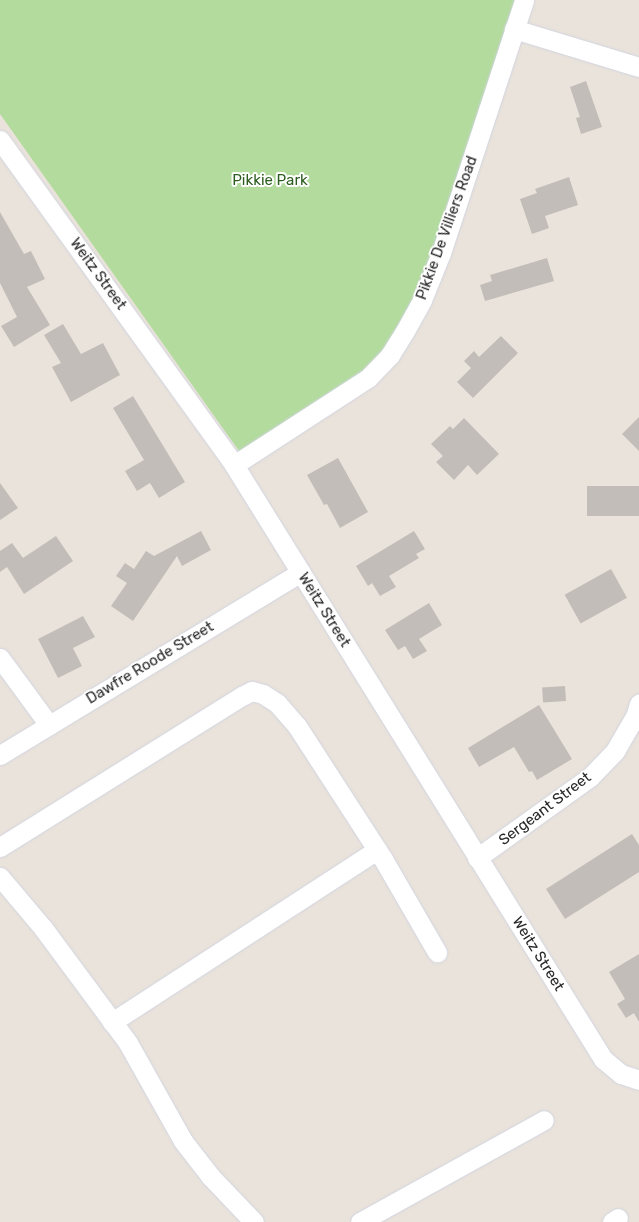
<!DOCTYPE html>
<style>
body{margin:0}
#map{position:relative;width:639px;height:1222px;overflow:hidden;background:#eae3db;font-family:Rubik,sans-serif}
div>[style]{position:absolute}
.green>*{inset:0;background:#b3db9d}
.building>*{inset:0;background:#c2bdb8;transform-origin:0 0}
.roads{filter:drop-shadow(0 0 1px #d1d4e0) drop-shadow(0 0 1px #d1d4e0)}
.street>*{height:19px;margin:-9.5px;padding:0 9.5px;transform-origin:9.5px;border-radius:9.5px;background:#fff}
span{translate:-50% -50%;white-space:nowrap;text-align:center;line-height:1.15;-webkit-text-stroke:4px #fff;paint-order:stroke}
.park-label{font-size:15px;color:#2d5e20}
.street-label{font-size:15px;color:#292929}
</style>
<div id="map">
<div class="green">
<div style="clip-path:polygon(0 0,520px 0,420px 300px,372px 373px,244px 458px,0 114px)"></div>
</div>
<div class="building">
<div style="clip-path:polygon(586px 81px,602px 127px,581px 134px,576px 118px,580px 117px,570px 87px)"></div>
<div style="clip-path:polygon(569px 177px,578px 205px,545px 216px,549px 228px,532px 234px,520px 199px,537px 193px,535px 189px)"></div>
<div style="clip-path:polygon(0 212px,24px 254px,31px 251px,45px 279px,27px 287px,50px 325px,14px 347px,1px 326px,17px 317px,0 283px)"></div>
<div style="clip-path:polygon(547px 258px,554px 281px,485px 301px,480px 285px,492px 281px,490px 275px)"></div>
<div style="clip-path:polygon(63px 324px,81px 354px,103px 343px,120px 375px,71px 402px,52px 367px,61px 363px,44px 335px)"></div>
<div style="clip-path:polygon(501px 336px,518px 353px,473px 398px,457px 382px,471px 368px,464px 361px,474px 351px,479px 357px)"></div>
<div style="clip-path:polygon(133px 396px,185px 482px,159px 498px,150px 483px,137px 491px,125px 471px,144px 460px,113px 408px)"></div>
<div style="clip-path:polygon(639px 417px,639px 451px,622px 434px)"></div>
<div style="clip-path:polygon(464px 418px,499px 454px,477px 475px,468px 465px,454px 480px,436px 462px,443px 456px,431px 444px,450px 426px,453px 429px)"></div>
<div style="clip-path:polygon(338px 458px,368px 512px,340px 528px,327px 504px,324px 505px,307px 475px)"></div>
<div style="clip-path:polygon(0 483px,18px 508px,0 520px)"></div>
<div style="left:639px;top:486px;width:30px;height:52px;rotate:90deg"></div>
<div style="clip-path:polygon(201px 531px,211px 550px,182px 566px,177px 556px,133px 621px,111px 606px,127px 583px,116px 576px,125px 563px,134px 569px,146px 551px,154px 556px)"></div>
<div style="clip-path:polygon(414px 531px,425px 549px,416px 554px,419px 558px,389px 576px,396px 587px,380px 596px,372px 583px,368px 586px,356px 566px)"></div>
<div style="clip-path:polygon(56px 536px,73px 561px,24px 594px,7px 567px,0 572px,0 551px,12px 543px,23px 558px)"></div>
<div style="left:611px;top:569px;width:33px;height:53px;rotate:61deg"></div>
<div style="clip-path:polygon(429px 603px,442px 625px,419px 639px,427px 651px,413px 659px,405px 646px,398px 650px,385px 630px)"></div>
<div style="clip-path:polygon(83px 616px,95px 637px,73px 648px,82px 666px,58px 678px,38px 639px)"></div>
<div style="left:565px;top:686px;width:15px;height:23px;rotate:86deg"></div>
<div style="clip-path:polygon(539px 705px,572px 759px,537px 780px,532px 771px,529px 772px,514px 747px,479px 767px,468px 748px)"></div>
<div style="clip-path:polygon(632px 834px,639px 845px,639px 872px,565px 919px,546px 889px)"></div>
<div style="clip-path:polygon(639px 954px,639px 1022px,634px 1013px,626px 1018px,617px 1004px,625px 999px,609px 972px)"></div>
</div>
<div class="roads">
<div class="street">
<div style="left:514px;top:29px;width:131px;rotate:16.9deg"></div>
<div style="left:0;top:140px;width:400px;rotate:54.2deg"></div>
<div style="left:234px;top:465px;width:699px;rotate:58.15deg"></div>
<div style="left:603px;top:1059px;width:23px;rotate:40deg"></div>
<div style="left:621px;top:1074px;width:19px;rotate:18deg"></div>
<div style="left:234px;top:465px;width:160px;rotate:-33deg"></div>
<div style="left:368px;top:378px;width:32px;rotate:-46deg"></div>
<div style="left:390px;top:355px;width:28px;rotate:-58deg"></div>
<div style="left:405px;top:331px;width:35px;rotate:-61deg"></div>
<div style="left:422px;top:300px;width:51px;rotate:-68deg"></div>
<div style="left:441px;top:253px;width:266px;rotate:-71.8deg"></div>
<div style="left:0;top:658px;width:83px;rotate:53.8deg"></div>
<div style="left:0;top:755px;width:352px;rotate:-31.3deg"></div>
<div style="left:0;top:847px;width:285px;rotate:-32deg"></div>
<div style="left:242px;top:696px;width:11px;rotate:-27deg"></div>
<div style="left:252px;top:691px;width:11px;rotate:15deg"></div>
<div style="left:263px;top:694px;width:17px;rotate:33deg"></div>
<div style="left:277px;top:703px;width:30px;rotate:49deg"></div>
<div style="left:297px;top:726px;width:158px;rotate:57.1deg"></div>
<div style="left:383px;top:859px;width:108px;rotate:59.9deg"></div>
<div style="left:477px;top:858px;width:139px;rotate:-35.6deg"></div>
<div style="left:590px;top:777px;width:36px;rotate:-46deg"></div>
<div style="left:615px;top:751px;width:39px;rotate:-60deg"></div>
<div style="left:635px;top:717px;width:14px;rotate:-73deg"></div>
<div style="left:0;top:877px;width:67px;rotate:49.9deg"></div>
<div style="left:43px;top:928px;width:143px;rotate:53.5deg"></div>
<div style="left:128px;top:1043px;width:112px;rotate:60.7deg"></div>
<div style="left:183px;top:1141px;width:46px;rotate:52.1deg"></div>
<div style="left:211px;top:1177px;width:62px;rotate:46.3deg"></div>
<div style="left:112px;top:1022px;width:316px;rotate:-33deg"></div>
<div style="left:360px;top:1222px;width:210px;rotate:-29deg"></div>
<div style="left:612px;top:1222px;width:7px;rotate:-34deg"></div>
</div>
</div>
<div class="park-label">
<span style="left:270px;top:181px">Pikkie Park</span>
</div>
<div class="street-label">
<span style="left:447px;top:228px;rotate:-70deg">Pikkie De Villiers Road</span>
<span style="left:98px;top:274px;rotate:54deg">Weitz Street</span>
<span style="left:324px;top:610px;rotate:58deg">Weitz Street</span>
<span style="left:150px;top:663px;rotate:-31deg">Dawfre Roode Street</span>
<span style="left:545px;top:809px;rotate:-37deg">Sergeant Street</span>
<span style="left:538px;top:954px;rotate:58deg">Weitz Street</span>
</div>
</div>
